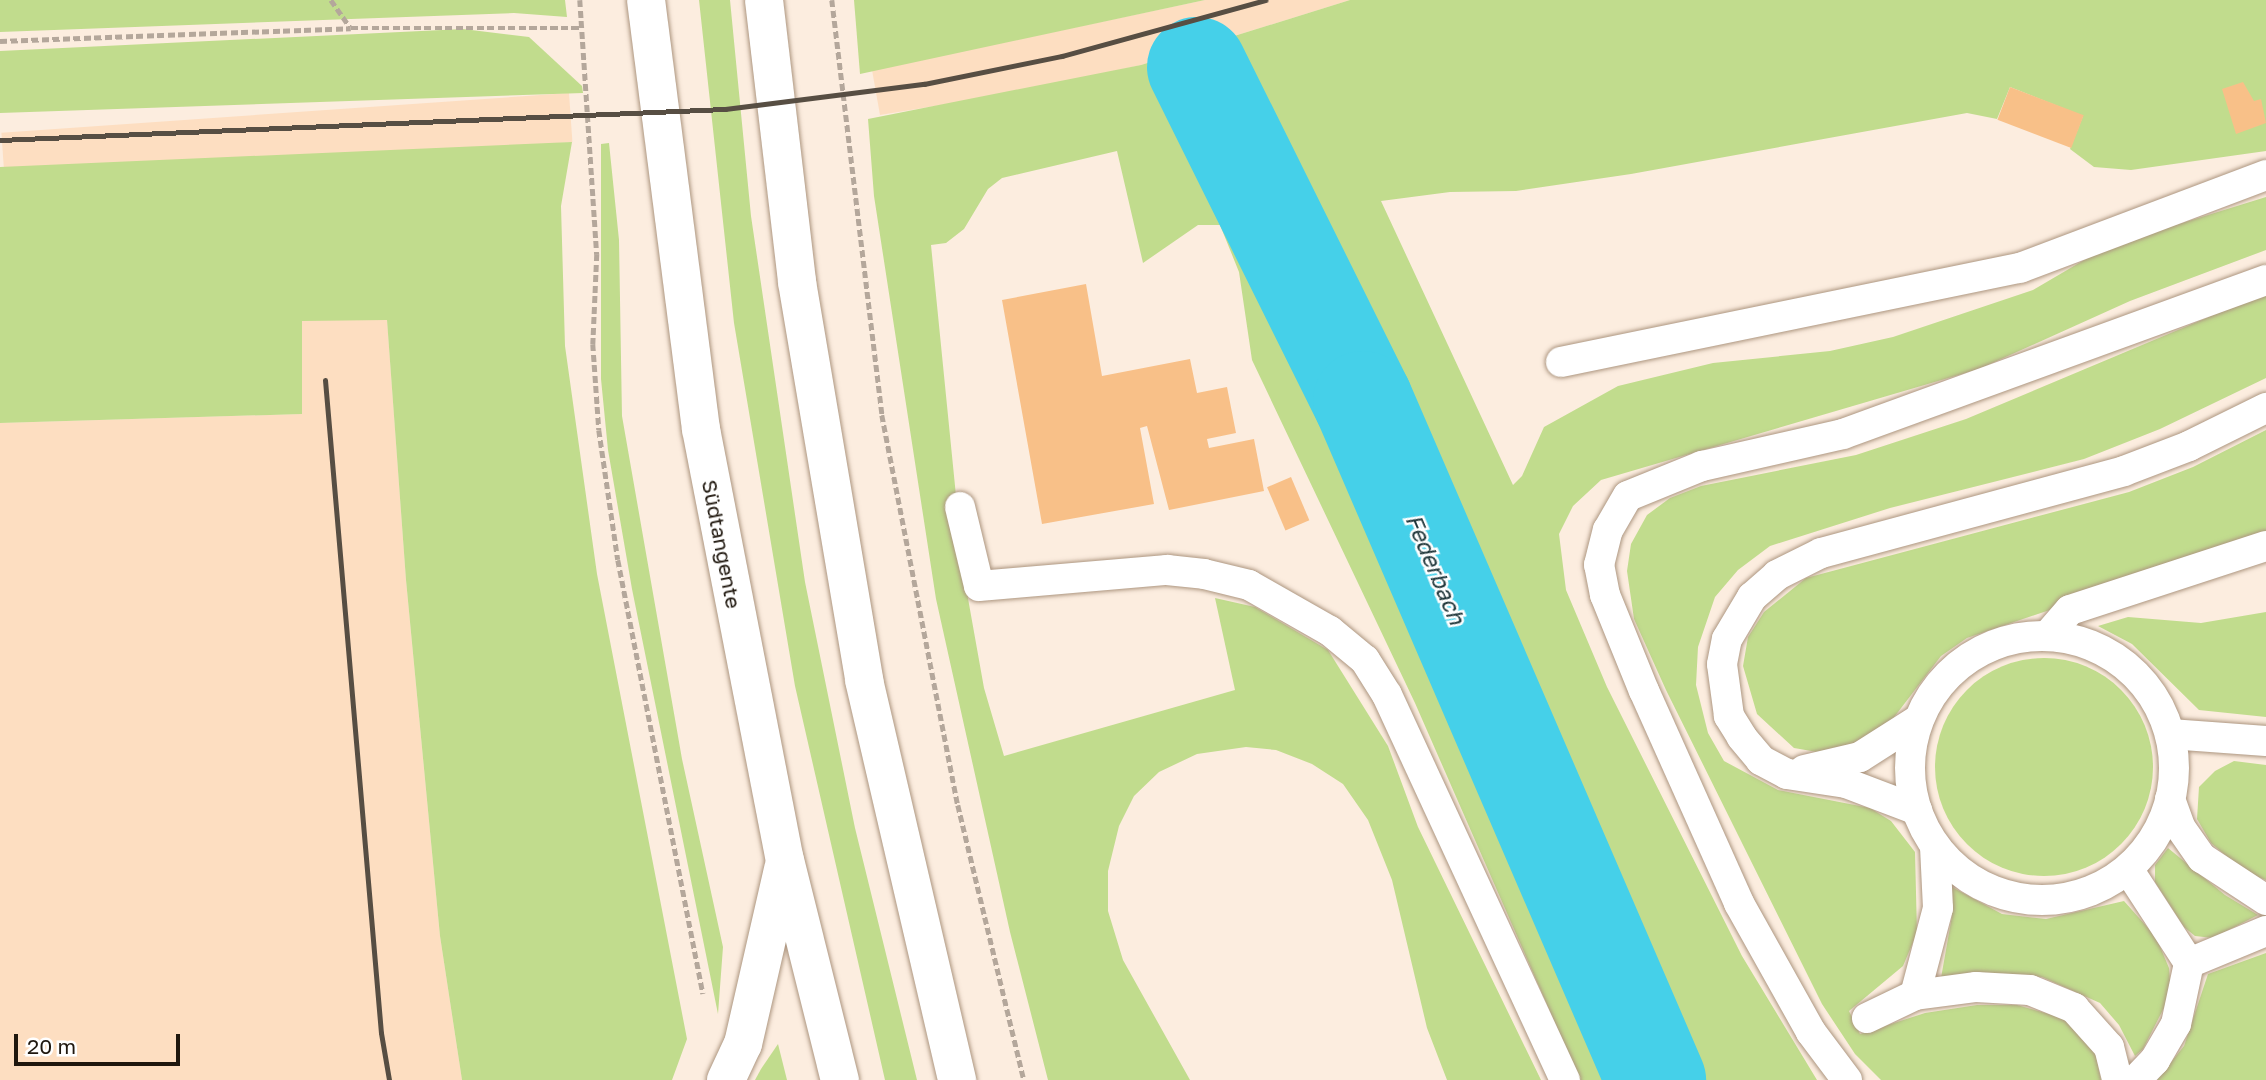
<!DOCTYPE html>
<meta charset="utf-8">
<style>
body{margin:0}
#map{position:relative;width:2266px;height:1080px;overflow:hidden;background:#fceddf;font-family:"Golos Text",sans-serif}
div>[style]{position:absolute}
.built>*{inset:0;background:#fddec1;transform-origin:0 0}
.green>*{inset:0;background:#c1dc8d}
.round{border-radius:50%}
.river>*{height:100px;margin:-50px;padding:0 50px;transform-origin:50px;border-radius:50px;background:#45d0e9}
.building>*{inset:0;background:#f8c088;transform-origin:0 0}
.path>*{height:4.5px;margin-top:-2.25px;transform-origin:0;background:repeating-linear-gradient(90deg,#b4a79b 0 7px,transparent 0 10.5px)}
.roads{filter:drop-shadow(0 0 2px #ad9680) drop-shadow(0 0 2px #ad9680)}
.service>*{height:30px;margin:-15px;padding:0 15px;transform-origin:15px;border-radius:15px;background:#fff}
.service>.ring{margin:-15px;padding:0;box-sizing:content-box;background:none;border:30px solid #fff;border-radius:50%}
.trunk>*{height:38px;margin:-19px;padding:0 19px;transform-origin:19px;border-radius:19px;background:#fff}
.rail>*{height:5px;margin:-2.5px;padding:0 2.5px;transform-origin:2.5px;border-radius:2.5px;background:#574e43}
span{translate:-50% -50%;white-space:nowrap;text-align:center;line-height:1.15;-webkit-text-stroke:5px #fff;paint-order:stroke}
.street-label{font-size:21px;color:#1f170e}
.water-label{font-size:23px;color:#21383c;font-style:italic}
.scale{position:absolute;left:14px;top:1034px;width:166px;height:32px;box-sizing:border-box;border:4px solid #1f170e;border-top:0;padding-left:9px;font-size:21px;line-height:24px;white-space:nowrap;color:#1f170e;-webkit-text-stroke:5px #fff;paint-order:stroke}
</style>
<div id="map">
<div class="built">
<div style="clip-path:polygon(1205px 0,1350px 0,1141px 65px,1015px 93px,880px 115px,872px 70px)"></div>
<div style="left:569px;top:93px;width:49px;height:569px;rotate:86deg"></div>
<div style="clip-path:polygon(387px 319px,406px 580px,440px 936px,462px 1080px,0 1080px,0 423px,302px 414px,302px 320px)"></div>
</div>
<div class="green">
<div style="clip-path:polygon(0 0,565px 0,567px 17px,514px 13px,0 32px)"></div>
<div style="clip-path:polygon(699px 0,730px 0,751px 216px,805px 582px,855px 828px,917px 1080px,885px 1080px,795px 686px,734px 323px)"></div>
<div style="clip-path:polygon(854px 0,1205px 0,860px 74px)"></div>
<div style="clip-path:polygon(1350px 0,2266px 0,2266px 151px,2131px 170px,2094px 167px,2070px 149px,2083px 116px,2010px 87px,1997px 119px,1967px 113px,1631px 174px,1516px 191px,1450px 192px,1381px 201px,1513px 485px,1522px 476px,1544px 427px,1618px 386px,1713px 363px,1830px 351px,1893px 337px,2033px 290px,2108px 246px,2266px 197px,2266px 250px,2130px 301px,1979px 369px,1601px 480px,1573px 506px,1559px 534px,1566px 590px,1607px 687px,1742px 956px,1817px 1080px,1580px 1080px,1415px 703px,1252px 360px,1239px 272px,1220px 225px,1198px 225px,1143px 263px,1117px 151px,1002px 178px,988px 189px,964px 229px,946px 243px,931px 245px,964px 576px,984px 688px,1004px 756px,1235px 690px,1215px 598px,1255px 607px,1328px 650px,1388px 746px,1418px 827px,1541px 1080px,1447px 1080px,1427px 1028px,1392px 880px,1368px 820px,1343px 784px,1312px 764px,1276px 750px,1246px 747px,1197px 754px,1159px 772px,1134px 796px,1119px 826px,1108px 871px,1108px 911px,1123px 960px,1190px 1080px,1048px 1080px,1010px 932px,936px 599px,874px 196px,868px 119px,1141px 65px)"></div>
<div style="clip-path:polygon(463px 29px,529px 37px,582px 86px,583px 93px,0 113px,0 51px)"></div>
<div style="clip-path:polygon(572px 142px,561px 206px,565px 346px,597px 574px,687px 1039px,672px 1080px,462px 1080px,440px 936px,406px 580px,387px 320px,302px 321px,302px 414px,0 423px,0 167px)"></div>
<div style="clip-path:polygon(609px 143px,619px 240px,622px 416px,682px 759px,723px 947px,718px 1014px,632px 589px,608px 450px,601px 379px,601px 144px)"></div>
<div style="clip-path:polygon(2266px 293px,2266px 378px,2160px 429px,2084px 459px,1890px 508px,1770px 546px,1738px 570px,1715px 597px,1698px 647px,1696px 685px,1708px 733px,1724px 761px,1778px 790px,1870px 808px,1891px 821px,1915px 852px,1917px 933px,1903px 966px,1849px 1011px,1860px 1034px,1925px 1013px,1977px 1005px,2017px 1005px,2067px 1019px,2094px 1045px,2101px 1080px,1881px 1080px,1855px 1054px,1822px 1004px,1666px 690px,1634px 619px,1627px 571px,1631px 544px,1647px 515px,1670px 498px,1701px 486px,1856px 455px,1966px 419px)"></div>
<div style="clip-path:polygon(2266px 430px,2266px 537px,1967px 638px,1941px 656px,1885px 729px,1852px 749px,1823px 753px,1794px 748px,1757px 714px,1743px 666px,1748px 637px,1764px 612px,1806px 578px,2129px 492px,2193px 467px)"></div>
<div style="clip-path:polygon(2266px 612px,2266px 717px,2199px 710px,2132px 644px,2098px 626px,2128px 617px,2201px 623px)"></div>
<div class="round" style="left:1935px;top:658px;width:218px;height:218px"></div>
<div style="clip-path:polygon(2234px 761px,2266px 765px,2266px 880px,2245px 872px,2211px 843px,2197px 819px,2199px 787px,2215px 771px)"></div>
<div style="clip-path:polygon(2168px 848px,2225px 895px,2258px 915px,2213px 938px,2195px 936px,2184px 927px,2155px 882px,2155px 865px)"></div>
<div style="clip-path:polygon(1952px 887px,2002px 914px,2046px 919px,2124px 901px,2156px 937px,2169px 968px,2171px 994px,2143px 1049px,2135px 1056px,2119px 1025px,2100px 1003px,2042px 977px,1988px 973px,1941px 978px,1952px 916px)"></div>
<div style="clip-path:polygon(2266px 953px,2266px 1080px,2157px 1080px,2184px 1046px,2208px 974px)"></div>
<div style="clip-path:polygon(778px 1044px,787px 1080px,755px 1080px,761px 1069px)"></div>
</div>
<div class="river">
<div style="left:1197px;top:67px;width:373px;rotate:63.6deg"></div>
<div style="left:1363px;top:401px;width:740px;rotate:66.66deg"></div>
</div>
<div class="building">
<div style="clip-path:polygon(2243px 82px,2254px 101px,2261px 99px,2266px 123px,2236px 134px,2222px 89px)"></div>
<div style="left:2010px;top:87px;width:79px;height:35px;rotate:21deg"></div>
<div style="clip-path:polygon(1086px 284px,1102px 376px,1190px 359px,1197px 393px,1227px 387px,1236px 433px,1207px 439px,1209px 448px,1254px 439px,1264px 491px,1169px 510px,1147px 426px,1140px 428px,1154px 504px,1042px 524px,1002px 300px)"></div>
<div style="left:1291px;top:477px;width:47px;height:26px;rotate:67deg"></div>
</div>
<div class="path">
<div style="left:331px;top:0;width:33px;rotate:55deg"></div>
<div style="left:580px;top:0;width:255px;rotate:86.2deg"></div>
<div style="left:597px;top:254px;width:90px;rotate:92.5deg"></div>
<div style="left:593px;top:344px;width:86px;rotate:86deg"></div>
<div style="left:599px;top:430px;width:131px;rotate:81.7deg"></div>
<div style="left:618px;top:560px;width:442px;rotate:78.9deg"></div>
<div style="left:832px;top:0;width:418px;rotate:83.1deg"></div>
<div style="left:882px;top:415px;width:397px;rotate:79deg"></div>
<div style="left:958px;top:805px;width:283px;rotate:76.5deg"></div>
<div style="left:0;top:41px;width:351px;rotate:-2.1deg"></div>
<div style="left:351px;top:28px;width:231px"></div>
</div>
<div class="roads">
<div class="service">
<div style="left:1561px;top:362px;width:469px;rotate:-11.6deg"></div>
<div style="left:2020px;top:268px;width:263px;rotate:-20.7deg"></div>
<div style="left:960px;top:507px;width:81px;rotate:76.5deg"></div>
<div style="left:979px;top:586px;width:189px;rotate:-4.9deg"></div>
<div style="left:1167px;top:570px;width:37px;rotate:6deg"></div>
<div style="left:1204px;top:574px;width:46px;rotate:13.7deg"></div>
<div style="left:1249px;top:585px;width:93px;rotate:29.6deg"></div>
<div style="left:1330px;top:631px;width:45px;rotate:39.6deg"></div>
<div style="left:1365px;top:660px;width:41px;rotate:57.8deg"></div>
<div style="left:1387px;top:695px;width:424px;rotate:65.2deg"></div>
<div style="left:2048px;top:635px;width:33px;rotate:-49deg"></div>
<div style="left:2070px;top:610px;width:206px;rotate:-18.1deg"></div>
<div class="ring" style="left:1910px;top:636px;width:234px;height:234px"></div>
<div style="left:2170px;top:734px;width:96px;rotate:4.2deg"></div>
<div style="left:1804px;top:770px;width:57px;rotate:-13.1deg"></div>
<div style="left:1860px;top:757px;width:69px;rotate:-32.5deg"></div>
<div style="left:2170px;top:799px;width:30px;rotate:70deg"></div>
<div style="left:2180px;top:827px;width:38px;rotate:55deg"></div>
<div style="left:2202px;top:858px;width:77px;rotate:33.3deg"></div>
<div style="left:1917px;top:810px;width:76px;rotate:-159.2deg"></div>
<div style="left:1846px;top:783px;width:60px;rotate:-171.3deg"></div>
<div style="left:1787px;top:774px;width:30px;rotate:-152deg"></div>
<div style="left:1761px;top:760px;width:30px;rotate:-130deg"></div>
<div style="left:1742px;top:737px;width:25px;rotate:-122deg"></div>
<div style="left:1729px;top:716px;width:52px;rotate:-97.7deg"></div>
<div style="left:1722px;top:664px;width:25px;rotate:-79deg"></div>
<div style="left:1727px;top:639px;width:49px;rotate:-59.2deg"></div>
<div style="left:1752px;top:597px;width:33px;rotate:-41deg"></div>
<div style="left:1777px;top:575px;width:49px;rotate:-26.6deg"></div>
<div style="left:1821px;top:553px;width:314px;rotate:-15.1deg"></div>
<div style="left:2124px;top:471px;width:70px;rotate:-21deg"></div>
<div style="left:2189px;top:446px;width:86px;rotate:-26.3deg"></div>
<div style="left:2128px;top:869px;width:112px;rotate:57deg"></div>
<div style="left:2189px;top:963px;width:62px;rotate:102deg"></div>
<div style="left:2176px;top:1024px;width:42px;rotate:120.3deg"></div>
<div style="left:2155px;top:1060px;width:28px;rotate:134deg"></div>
<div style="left:2189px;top:963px;width:83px;rotate:-22.6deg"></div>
<div style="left:1915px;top:995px;width:90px;rotate:-75.2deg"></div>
<div style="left:1938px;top:908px;width:62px;rotate:-92.8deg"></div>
<div style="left:1867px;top:1018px;width:53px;rotate:-25.6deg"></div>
<div style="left:1915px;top:995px;width:62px;rotate:-7.5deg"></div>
<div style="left:1976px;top:987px;width:54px;rotate:3.2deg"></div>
<div style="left:2030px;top:990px;width:48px;rotate:22.2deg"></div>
<div style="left:2074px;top:1008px;width:52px;rotate:48.1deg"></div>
<div style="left:2109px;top:1047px;width:34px;rotate:76deg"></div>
<div style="left:1847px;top:1080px;width:60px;rotate:-126.9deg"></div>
<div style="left:1811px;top:1032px;width:148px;rotate:-119.2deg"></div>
<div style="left:1739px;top:903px;width:232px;rotate:-114.1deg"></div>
<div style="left:1644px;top:691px;width:104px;rotate:-112.1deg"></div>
<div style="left:1605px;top:595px;width:31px;rotate:-101deg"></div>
<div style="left:1599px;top:565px;width:36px;rotate:-76deg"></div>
<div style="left:1608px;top:530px;width:39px;rotate:-60deg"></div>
<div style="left:1628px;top:496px;width:80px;rotate:-22.1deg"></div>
<div style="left:1702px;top:466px;width:145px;rotate:-12.8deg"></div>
<div style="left:1843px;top:434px;width:450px;rotate:-20deg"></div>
</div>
<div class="trunk">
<div style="left:646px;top:0;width:433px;rotate:82.7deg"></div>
<div style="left:701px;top:429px;width:439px;rotate:79deg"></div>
<div style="left:785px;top:860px;width:227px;rotate:76deg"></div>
<div style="left:764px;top:0;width:284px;rotate:83.3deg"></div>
<div style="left:797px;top:282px;width:404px;rotate:80.4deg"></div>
<div style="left:864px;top:680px;width:411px;rotate:76.9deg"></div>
<div style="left:726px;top:1080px;width:40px;rotate:-65deg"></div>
<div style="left:743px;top:1044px;width:180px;rotate:-77.1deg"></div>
</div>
</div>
<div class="rail">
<div style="left:0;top:140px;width:726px;rotate:-2.45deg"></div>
<div style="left:725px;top:109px;width:201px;rotate:-7.2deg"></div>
<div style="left:924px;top:84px;width:141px;rotate:-11.5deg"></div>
<div style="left:1062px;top:56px;width:211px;rotate:-15.4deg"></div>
<div style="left:325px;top:380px;width:655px;rotate:85.1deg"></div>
<div style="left:381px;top:1033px;width:48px;rotate:80.3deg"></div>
</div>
<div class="street-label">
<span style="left:722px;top:544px;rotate:79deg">Südtangente</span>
</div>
<div class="water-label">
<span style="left:1436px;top:569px;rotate:67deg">Federbach</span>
</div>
<div class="scale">20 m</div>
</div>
